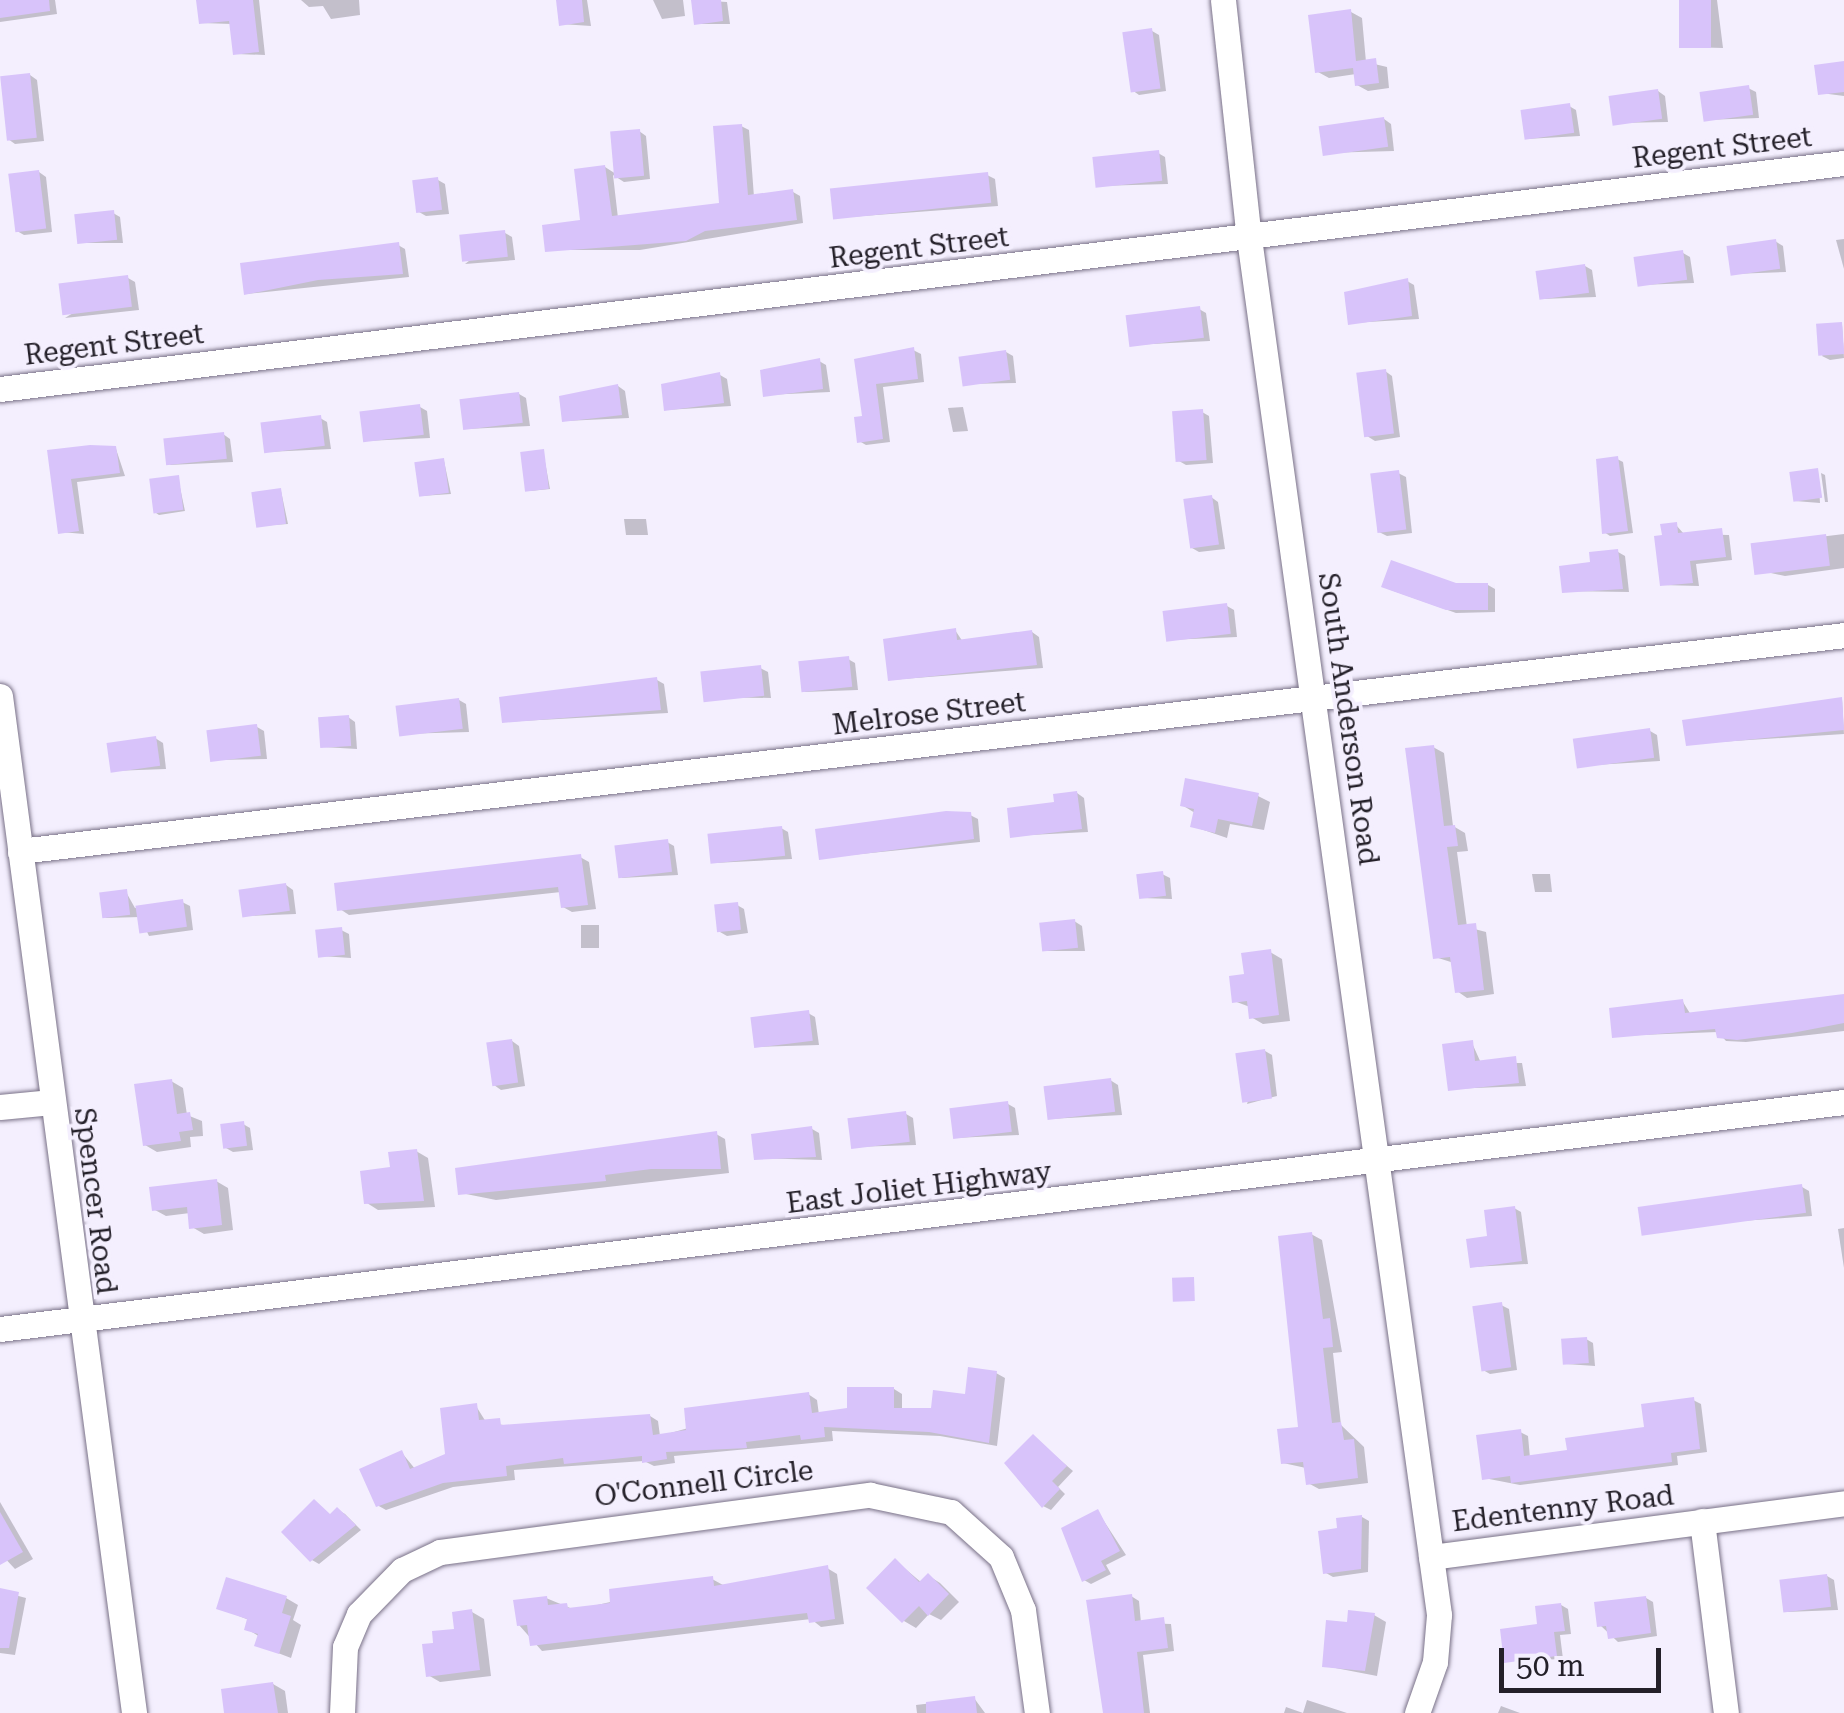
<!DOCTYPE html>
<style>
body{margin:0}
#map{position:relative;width:1844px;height:1713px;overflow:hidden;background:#f4effe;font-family:"Roboto Serif",serif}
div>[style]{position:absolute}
.shadow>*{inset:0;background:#0003;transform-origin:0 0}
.building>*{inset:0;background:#d8c3fa;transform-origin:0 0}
.roads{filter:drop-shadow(0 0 2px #797187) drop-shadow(0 0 2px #797187)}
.street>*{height:25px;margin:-12.5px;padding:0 12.5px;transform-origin:12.5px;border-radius:12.5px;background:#fff}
span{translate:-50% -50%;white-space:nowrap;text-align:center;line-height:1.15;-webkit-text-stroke:8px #f4effe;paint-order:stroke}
.street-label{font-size:28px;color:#242029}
.scale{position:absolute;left:1499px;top:1648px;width:162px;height:45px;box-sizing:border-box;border:5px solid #242029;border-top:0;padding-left:12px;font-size:30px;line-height:35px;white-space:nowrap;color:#242029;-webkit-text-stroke:8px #f4effe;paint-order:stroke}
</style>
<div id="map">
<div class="shadow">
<div style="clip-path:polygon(0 0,55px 0,57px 14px,0 22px)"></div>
<div style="clip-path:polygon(198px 0,259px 0,265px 55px,236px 54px,232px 24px,201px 23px)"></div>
<div style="clip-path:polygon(301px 0,359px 0,360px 15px,331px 19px,323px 6px,309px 7px)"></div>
<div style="clip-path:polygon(558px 0,587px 0,591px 26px,561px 24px)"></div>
<div style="clip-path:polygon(653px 0,683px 0,685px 16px,662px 19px)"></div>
<div style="clip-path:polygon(694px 0,727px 2px,730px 24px,697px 24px)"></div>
<div style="clip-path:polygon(1681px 0,1717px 0,1723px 48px,1687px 47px)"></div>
<div style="clip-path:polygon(1351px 12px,1362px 18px,1366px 62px,1387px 67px,1389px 88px,1368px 91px,1357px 85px,1356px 74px,1329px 78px,1318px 72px)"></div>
<div style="clip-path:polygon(1152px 31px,1159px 35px,1166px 91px,1139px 95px,1132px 90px)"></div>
<div style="clip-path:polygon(1844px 64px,1844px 96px,1821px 93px)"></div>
<div style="clip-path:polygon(30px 75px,37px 80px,44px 141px,15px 144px,8px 139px)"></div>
<div style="clip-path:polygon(1748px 88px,1756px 92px,1759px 118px,1705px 120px)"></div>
<div style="clip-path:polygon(1658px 91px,1665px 96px,1668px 122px,1614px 123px)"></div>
<div style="clip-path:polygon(1569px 106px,1576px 110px,1580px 136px,1526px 139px)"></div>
<div style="clip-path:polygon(1384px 119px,1391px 124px,1394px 151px,1324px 153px)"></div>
<div style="clip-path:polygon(741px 126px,749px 130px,754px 197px,793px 192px,800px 196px,803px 223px,640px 250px,548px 250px,583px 222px,605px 167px,616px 174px,639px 131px,646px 136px,650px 179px,624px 182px,613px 175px,618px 218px,722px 205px)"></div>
<div style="clip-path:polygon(1158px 153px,1165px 157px,1168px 184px,1098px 186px)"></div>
<div style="clip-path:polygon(39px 172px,46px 177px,52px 232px,24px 235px,17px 231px)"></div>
<div style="clip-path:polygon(987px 175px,995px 179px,998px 206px,836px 218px)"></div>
<div style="clip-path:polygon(438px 180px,445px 184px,449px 214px,426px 216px,419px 212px)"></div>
<div style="clip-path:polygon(113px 213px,120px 217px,123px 243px,79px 243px)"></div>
<div style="clip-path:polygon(505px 233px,512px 237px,515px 260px,465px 264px)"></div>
<div style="clip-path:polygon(1844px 239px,1844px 269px,1836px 240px)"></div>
<div style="clip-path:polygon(1775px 241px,1783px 246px,1786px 272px,1732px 274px)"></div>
<div style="clip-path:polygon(398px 245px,405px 249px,409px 277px,246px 294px)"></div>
<div style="clip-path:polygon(1683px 253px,1690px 257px,1694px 283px,1639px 285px)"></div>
<div style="clip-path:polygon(1585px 266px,1592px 270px,1596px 297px,1541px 299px)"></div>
<div style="clip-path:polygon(128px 278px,135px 282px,139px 310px,65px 318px)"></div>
<div style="clip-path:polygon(1407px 281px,1414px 285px,1419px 319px,1351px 323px)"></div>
<div style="clip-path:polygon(1199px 309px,1206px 313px,1210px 341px,1132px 345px)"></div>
<div style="clip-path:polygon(1842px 324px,1844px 358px,1830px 360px,1822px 356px)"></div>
<div style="clip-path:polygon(913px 350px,921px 354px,924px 382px,883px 387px,890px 442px,866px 445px,859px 441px,864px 418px,857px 361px)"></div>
<div style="clip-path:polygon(1006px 352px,1013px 356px,1016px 383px,964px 384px)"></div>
<div style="clip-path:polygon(819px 361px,826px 365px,830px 392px,766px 395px)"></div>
<div style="clip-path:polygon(1385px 371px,1392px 376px,1400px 437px,1375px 441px,1367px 436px)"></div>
<div style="clip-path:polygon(720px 375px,727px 379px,731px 406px,666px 410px)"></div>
<div style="clip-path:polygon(618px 386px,625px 391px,629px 418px,565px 421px)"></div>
<div style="clip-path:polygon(519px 394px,526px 398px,530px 426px,466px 429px)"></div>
<div style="clip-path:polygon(420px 407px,427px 411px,430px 438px,366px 441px)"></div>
<div style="clip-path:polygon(963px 407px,968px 431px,953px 432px,948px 408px)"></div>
<div style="clip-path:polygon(1202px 412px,1209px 416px,1213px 463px,1186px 465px,1179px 461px)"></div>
<div style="clip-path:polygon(320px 418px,327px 422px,331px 449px,267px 452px)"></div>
<div style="clip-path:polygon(223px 434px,230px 439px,233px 462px,169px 465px)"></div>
<div style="clip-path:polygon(116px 449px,125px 476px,77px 482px,84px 534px,60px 532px,49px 453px)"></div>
<div style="clip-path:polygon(543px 451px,550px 489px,530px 491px,527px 490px)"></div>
<div style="clip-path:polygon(1617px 459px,1623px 462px,1633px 533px,1610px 536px,1604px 532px)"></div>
<div style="clip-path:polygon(444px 461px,451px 494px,421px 496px)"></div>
<div style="clip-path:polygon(1818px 471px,1820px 503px,1795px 501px,1791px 474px)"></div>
<div style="clip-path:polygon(1398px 473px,1406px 477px,1412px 533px,1387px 536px,1379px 532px)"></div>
<div style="clip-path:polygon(1821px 473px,1825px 475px,1828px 502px,1825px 502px)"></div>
<div style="clip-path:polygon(178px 478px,185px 511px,159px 515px,156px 513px)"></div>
<div style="clip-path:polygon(281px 491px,288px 524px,258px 526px)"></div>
<div style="clip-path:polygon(1211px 497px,1218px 502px,1225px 549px,1199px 552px,1192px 548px)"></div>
<div style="clip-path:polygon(624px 519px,646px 519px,648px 535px,626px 535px)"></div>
<div style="clip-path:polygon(1676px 525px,1684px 534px,1729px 535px,1732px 560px,1696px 564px,1699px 586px,1662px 585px,1665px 537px)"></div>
<div style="clip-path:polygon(1844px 534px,1844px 568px,1785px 576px,1757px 570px,1754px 545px)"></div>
<div style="clip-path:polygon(1618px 552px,1625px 556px,1629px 592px,1565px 591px)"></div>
<div style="clip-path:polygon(1488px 585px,1495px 589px,1495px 612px,1456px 613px,1391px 590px)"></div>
<div style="clip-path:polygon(1227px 606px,1234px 610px,1237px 637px,1168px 640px)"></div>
<div style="clip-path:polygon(955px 630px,963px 642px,1032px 632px,1039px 637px,1043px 668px,890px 680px)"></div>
<div style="clip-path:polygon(848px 659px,855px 663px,858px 690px,804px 692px)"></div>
<div style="clip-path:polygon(760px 668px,768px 672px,771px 698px,705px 697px)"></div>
<div style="clip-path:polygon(657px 680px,664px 684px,668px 713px,504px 722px)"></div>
<div style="clip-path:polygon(1842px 699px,1844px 734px,1688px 744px)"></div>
<div style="clip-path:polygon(459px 700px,466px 704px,469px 732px,401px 734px)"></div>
<div style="clip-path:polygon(348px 717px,355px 722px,357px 749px,323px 747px)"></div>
<div style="clip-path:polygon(257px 727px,264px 731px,267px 759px,212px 760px)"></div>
<div style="clip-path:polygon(1650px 731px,1657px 735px,1660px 761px,1579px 766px)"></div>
<div style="clip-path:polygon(155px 738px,163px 743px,166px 769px,112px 771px)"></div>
<div style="clip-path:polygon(1433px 747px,1444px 753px,1453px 826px,1465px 833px,1468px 851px,1457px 852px,1467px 927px,1486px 932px,1494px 994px,1467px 998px,1457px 991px,1454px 963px,1435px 957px)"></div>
<div style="clip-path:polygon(1077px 793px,1084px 798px,1088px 832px,1013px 836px)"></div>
<div style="clip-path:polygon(1258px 796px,1270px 802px,1264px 830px,1230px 824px,1227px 838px,1192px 826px,1195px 813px,1182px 805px)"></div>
<div style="clip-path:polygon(970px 815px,978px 819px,980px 842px,821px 858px)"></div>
<div style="clip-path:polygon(781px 828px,788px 832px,792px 859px,714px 863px)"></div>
<div style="clip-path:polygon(667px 842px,674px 846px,678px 875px,621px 878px)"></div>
<div style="clip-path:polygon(580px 857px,589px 862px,596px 909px,572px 912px,563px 907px,561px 892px,349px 915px,340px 909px)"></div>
<div style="clip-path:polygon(1162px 874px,1170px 878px,1172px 899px,1141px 898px)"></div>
<div style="clip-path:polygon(1532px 874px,1550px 874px,1552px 892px,1535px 892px)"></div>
<div style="clip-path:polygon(286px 885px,293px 890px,296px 914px,245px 916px)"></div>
<div style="clip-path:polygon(126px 892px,135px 908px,182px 902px,190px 906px,193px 930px,149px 936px,140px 917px,105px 918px)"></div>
<div style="clip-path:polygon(737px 905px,744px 909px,748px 933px,727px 936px,720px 932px)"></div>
<div style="clip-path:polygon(1074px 921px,1082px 926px,1085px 951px,1045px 951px)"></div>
<div style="left:581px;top:925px;width:18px;height:23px"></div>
<div style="clip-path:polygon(341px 930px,349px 934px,351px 958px,321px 956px)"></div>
<div style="clip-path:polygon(1270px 952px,1282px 959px,1290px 1021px,1263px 1024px,1251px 1017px,1250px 1007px,1234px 1001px)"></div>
<div style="clip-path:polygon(1844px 996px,1844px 1031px,1746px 1042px,1726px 1041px,1718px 1032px,1615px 1036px,1683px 1002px,1691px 1015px)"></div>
<div style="clip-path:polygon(808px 1013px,815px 1017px,819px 1045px,758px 1047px)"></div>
<div style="clip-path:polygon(512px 1041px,519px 1046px,525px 1086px,501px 1090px,494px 1085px)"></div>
<div style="clip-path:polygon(1472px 1043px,1481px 1063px,1522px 1063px,1526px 1086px,1450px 1089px)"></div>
<div style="clip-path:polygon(1265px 1051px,1272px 1055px,1277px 1096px,1247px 1104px)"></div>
<div style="clip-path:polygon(1110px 1080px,1118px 1085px,1122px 1115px,1050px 1119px)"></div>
<div style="clip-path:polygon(171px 1081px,183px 1088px,187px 1115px,202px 1121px,203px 1136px,190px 1137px,191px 1147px,157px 1152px,145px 1145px)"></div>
<div style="clip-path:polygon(1008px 1104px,1015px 1108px,1019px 1135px,955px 1138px)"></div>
<div style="clip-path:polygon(906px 1114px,913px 1118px,916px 1145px,853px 1147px)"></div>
<div style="clip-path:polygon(243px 1124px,250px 1128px,253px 1150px,233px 1152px,226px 1148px)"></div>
<div style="clip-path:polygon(812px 1129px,819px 1133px,822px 1160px,756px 1158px)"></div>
<div style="clip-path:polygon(716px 1134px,725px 1139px,729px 1173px,496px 1200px,461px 1193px)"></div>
<div style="clip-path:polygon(416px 1151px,428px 1158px,435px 1207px,378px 1210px,367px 1203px)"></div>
<div style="clip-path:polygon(216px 1181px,228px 1188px,233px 1230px,204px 1234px,192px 1227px,190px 1213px,166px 1216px,155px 1210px)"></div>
<div style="clip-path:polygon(1802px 1187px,1809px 1191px,1812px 1216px,1643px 1228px)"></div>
<div style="clip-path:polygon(1514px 1208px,1521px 1212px,1528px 1264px,1473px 1267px)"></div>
<div style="clip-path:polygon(1844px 1228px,1844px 1268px,1838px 1229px)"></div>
<div style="clip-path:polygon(1311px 1234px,1322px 1240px,1342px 1352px,1333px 1353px,1341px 1425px,1364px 1447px,1368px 1483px,1319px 1489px,1308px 1483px,1306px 1468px,1283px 1463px,1301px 1429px)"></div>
<div style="clip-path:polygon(1501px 1305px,1509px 1309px,1517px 1370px,1490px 1374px,1483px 1370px)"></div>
<div style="clip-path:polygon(1586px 1339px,1593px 1343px,1595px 1366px,1566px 1364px)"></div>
<div style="clip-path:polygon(996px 1373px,1005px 1378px,997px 1446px,940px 1436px,832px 1431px,833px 1441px,674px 1456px,675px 1463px,654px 1466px,644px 1461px,514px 1470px,515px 1480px,453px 1487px,386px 1510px,377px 1505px,402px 1453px,416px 1470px,448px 1456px,476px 1406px,486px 1422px,509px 1426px,650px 1416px,658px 1421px,660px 1436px,808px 1394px,817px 1400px,819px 1415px,849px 1410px,894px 1389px,902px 1394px,902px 1411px,934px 1410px,967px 1396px)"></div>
<div style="clip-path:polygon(1693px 1400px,1701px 1404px,1707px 1452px,1677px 1456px,1678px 1465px,1520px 1485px,1484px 1478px,1520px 1432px,1528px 1436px,1530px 1458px,1570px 1452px,1647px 1429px)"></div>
<div style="clip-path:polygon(1033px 1437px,1073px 1471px,1058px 1487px,1065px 1494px,1051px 1510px,1043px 1506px)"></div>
<div style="clip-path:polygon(0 1502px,33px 1559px,15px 1569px,0 1553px)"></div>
<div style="clip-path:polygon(315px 1502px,331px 1516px,338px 1510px,345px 1514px,361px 1530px,319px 1564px,312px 1560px)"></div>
<div style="clip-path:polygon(1098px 1512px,1126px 1555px,1106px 1565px,1111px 1574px,1091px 1584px,1084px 1580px)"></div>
<div style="clip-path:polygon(1362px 1517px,1369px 1521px,1368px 1572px,1333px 1577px,1326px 1573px,1340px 1530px)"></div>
<div style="clip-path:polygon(896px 1561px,922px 1583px,929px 1576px,940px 1583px,959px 1602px,941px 1620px,929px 1614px,916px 1628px,904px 1621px,870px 1588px)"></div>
<div style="clip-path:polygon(827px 1568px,837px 1574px,844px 1624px,821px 1627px,811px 1619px,542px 1651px,519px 1625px,546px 1598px,575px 1610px,712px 1579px,723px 1585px)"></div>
<div style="clip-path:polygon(1827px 1576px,1834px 1580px,1838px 1610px,1786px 1612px)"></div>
<div style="clip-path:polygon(0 1591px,26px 1598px,15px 1655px,0 1653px)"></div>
<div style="clip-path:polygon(1131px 1596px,1139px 1601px,1141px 1623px,1171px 1624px,1174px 1651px,1143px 1655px,1150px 1713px,1103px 1713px)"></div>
<div style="clip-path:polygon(286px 1598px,298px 1605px,293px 1620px,301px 1625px,291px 1658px,257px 1645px,260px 1637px,247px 1629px,249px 1620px,219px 1608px)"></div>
<div style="clip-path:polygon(1646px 1598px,1653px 1602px,1657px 1636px,1618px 1642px,1600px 1625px)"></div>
<div style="clip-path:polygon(1561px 1605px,1568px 1609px,1571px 1634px,1560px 1635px,1563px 1659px,1507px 1661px)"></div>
<div style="clip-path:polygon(472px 1612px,484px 1619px,491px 1676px,440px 1682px,428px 1675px)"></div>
<div style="clip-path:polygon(1374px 1615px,1386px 1622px,1377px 1676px,1325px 1666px,1349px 1625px)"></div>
<div style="clip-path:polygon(273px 1684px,285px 1691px,288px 1713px,227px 1713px)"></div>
<div style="clip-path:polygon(974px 1698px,985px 1713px,905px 1713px,917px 1713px,916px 1705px)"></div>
<div style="clip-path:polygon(1307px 1700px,1347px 1713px,1284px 1713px,1286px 1707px,1303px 1713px)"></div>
<div style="clip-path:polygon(1501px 1706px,1520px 1713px,1498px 1713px)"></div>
</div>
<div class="building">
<div style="clip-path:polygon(0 0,49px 0,50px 11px,0 18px)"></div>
<div style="clip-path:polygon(196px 0,253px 0,259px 52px,233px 55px,229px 21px,199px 24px)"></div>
<div style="clip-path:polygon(556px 0,582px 0,584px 22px,559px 26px)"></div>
<div style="clip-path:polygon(691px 0,721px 0,723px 21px,694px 25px)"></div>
<div style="left:1679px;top:0;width:32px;height:48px"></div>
<div style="clip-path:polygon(1351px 9px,1356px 61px,1376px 58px,1379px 83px,1355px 86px,1353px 68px,1315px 73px,1308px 15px)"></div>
<div style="left:1152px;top:28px;width:61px;height:30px;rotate:82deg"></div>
<div style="clip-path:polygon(1844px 61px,1844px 92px,1818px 95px,1814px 65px)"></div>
<div style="left:30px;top:73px;width:65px;height:30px;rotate:84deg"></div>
<div style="left:1749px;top:85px;width:30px;height:50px;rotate:82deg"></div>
<div style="left:1658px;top:89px;width:30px;height:50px;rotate:82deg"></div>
<div style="left:1570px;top:103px;width:30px;height:50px;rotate:82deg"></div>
<div style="left:1384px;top:117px;width:30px;height:66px;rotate:82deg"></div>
<div style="clip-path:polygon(742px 124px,748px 195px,793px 189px,797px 220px,705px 231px,686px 241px,545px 252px,542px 225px,580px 220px,574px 169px,605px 165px,612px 216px,719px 203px,713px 126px)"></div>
<div style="left:640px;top:129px;width:47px;height:30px;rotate:85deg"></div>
<div style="left:1159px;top:150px;width:31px;height:67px;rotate:84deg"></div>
<div style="left:39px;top:170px;width:59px;height:31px;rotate:83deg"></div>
<div style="left:988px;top:172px;width:31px;height:159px;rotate:84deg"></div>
<div style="left:438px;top:177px;width:33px;height:26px;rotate:83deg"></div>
<div style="left:114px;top:210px;width:30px;height:40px;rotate:84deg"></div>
<div style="left:505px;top:230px;width:27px;height:46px;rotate:84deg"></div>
<div style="left:1776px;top:239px;width:30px;height:50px;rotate:82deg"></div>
<div style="clip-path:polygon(399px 242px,403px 274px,318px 280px,244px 295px,240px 263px)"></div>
<div style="left:1683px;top:250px;width:30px;height:50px;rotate:82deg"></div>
<div style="left:1585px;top:264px;width:29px;height:50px;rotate:82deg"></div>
<div style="left:128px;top:275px;width:32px;height:70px;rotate:83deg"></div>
<div style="clip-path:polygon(1408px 278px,1412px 316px,1348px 325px,1344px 292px)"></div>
<div style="left:1200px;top:306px;width:32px;height:75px;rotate:83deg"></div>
<div style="left:1842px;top:322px;width:32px;height:26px;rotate:86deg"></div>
<div style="clip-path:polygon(914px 347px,918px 379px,876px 384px,883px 439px,857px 443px,854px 417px,862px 416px,854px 359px)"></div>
<div style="left:1006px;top:350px;width:30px;height:48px;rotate:82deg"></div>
<div style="clip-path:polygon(820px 358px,823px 389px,763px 397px,760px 370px)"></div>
<div style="left:1386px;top:369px;width:65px;height:30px;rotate:83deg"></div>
<div style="clip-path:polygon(720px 372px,724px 403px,664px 411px,661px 384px)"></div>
<div style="clip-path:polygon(618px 384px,622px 415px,562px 422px,559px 396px)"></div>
<div style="left:519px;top:392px;width:31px;height:60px;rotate:83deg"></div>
<div style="left:420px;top:404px;width:31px;height:61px;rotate:83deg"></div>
<div style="left:1203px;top:409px;width:51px;height:31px;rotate:86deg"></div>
<div style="left:321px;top:415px;width:31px;height:61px;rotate:83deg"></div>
<div style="left:224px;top:432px;width:27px;height:61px;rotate:84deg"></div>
<div style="clip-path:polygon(90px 445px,116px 446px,120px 473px,71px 479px,79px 531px,58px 534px,47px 450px)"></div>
<div style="left:544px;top:449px;width:40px;height:24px;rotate:83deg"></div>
<div style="clip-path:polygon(1618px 456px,1628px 531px,1602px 534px,1596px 459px)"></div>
<div style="left:444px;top:458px;width:35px;height:30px;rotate:82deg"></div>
<div style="left:1818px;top:468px;width:30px;height:29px;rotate:82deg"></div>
<div style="left:1399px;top:470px;width:60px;height:29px;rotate:83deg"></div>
<div style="left:179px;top:475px;width:35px;height:30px;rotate:83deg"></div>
<div style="left:281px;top:488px;width:36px;height:30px;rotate:82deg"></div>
<div style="left:1212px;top:495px;width:50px;height:29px;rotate:82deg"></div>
<div style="clip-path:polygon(1677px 522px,1678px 533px,1722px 528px,1726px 557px,1690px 561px,1693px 583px,1660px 586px,1654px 536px,1662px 535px,1660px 524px)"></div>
<div style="left:1826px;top:534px;width:32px;height:76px;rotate:83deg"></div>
<div style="clip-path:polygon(1618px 549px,1623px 589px,1562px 593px,1559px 566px,1590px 562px,1589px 552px)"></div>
<div style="clip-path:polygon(1391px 560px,1456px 583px,1488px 583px,1488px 610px,1446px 610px,1381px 587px)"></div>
<div style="left:1227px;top:603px;width:31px;height:65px;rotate:83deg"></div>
<div style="clip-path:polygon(956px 628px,957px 640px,1032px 630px,1037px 665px,888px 681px,883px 639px)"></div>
<div style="left:849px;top:656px;width:31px;height:51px;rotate:84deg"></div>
<div style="left:761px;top:665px;width:31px;height:61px;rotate:84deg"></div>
<div style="clip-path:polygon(657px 677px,661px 710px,502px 723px,499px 697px)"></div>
<div style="clip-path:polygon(1842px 697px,1844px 730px,1686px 746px,1682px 720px)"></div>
<div style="left:459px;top:698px;width:31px;height:64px;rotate:83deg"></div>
<div style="left:349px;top:715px;width:31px;height:31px;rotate:86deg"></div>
<div style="left:257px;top:724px;width:32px;height:51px;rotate:83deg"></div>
<div style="left:1650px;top:728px;width:30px;height:78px;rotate:82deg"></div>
<div style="left:156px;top:736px;width:30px;height:50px;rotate:82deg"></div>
<div style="clip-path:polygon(1434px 745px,1444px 826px,1455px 825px,1458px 846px,1447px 847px,1458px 925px,1476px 923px,1484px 990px,1455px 993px,1450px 957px,1433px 959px,1405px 748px)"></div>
<div style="clip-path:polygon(1185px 778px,1259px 793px,1252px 826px,1218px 819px,1215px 833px,1190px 827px,1194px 809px,1180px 806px)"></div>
<div style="clip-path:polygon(1077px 791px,1082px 829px,1010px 838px,1007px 808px,1054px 802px,1053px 794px)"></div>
<div style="clip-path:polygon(946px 811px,971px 812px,974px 839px,819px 860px,815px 829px)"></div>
<div style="left:782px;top:826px;width:30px;height:75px;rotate:84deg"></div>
<div style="left:668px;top:839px;width:33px;height:54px;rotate:83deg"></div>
<div style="clip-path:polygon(581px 854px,588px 905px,561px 908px,558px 887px,337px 911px,334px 883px)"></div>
<div style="left:1163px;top:871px;width:25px;height:27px;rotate:83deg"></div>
<div style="left:286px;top:883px;width:28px;height:48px;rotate:82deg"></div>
<div style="left:127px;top:889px;width:26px;height:28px;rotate:83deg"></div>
<div style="left:183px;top:899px;width:28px;height:48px;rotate:82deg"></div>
<div style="left:738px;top:902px;width:28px;height:24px;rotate:84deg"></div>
<div style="left:1075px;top:919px;width:29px;height:36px;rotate:84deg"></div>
<div style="left:342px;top:927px;width:28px;height:27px;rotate:84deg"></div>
<div style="clip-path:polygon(1271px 949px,1279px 1015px,1249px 1019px,1247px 1001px,1232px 1003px,1229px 976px,1244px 974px,1241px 953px)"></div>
<div style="clip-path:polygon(1844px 994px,1844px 1023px,1792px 1033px,1737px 1040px,1717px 1038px,1715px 1029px,1612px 1038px,1609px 1008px,1683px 999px,1685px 1013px)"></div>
<div style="left:809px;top:1010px;width:31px;height:59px;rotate:83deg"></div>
<div style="left:512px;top:1039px;width:44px;height:26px;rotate:82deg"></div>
<div style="clip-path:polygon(1473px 1040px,1475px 1061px,1516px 1056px,1519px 1083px,1448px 1091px,1442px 1044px)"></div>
<div style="left:1265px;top:1049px;width:50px;height:30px;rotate:82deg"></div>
<div style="left:1111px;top:1078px;width:34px;height:68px;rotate:83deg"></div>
<div style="clip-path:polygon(172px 1079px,177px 1114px,190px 1112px,193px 1130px,179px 1132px,181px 1141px,143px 1146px,134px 1084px)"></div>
<div style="left:1008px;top:1101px;width:31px;height:59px;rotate:83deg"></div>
<div style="left:906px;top:1111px;width:31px;height:59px;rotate:83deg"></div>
<div style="left:244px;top:1121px;width:25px;height:24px;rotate:83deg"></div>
<div style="clip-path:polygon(812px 1126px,816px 1157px,754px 1160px,751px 1134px)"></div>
<div style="clip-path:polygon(717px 1131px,721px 1169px,651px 1169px,605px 1175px,606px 1181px,458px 1195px,455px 1168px)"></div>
<div style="clip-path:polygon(417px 1149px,424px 1201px,364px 1204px,360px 1171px,390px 1167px,388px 1152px)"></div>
<div style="clip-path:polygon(217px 1179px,222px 1225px,189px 1229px,187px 1207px,152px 1211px,149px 1187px)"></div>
<div style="left:1802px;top:1184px;width:29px;height:166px;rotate:82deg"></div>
<div style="clip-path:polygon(1515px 1206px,1522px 1261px,1470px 1268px,1466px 1239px,1487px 1236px,1484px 1210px)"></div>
<div style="clip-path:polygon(1312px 1232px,1323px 1319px,1330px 1318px,1333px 1347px,1323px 1348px,1332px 1423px,1341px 1422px,1344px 1440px,1354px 1439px,1358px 1478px,1306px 1485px,1303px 1462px,1281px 1464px,1277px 1429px,1298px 1427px,1278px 1236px)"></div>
<div style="left:1194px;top:1277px;width:24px;height:22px;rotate:88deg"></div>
<div style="left:1502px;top:1302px;width:66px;height:30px;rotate:82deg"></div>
<div style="left:1587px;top:1337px;width:26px;height:26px;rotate:86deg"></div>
<div style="clip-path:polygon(968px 1367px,997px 1371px,989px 1443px,929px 1432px,824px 1427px,825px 1437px,801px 1440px,800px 1435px,746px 1442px,747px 1448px,666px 1452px,667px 1459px,642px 1463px,642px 1456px,564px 1464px,563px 1458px,506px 1466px,507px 1476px,443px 1483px,376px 1507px,359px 1469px,402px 1450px,410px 1469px,445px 1454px,440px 1408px,477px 1403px,479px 1420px,500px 1418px,501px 1425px,650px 1414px,653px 1435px,686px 1430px,684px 1408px,809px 1392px,812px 1413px,847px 1408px,847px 1387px,894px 1387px,894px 1408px,931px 1408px,933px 1390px,965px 1394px)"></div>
<div style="clip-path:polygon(1694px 1397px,1700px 1449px,1671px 1453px,1672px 1462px,1511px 1483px,1510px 1476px,1482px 1480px,1476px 1435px,1521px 1429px,1524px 1456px,1567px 1450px,1565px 1438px,1644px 1427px,1641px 1404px)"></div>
<div style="clip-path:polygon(1033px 1434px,1067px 1466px,1052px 1481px,1060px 1489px,1042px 1508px,1004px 1463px)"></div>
<div style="clip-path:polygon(314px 1499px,330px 1514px,337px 1507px,356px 1525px,310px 1562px,281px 1532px)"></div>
<div style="clip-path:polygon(1098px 1509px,1120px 1551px,1101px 1561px,1106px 1570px,1082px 1582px,1061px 1528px)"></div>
<div style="clip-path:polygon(0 1512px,23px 1552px,0 1565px)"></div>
<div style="clip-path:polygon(1362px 1515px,1361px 1569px,1323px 1574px,1318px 1531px,1337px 1528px,1336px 1518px)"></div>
<div style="clip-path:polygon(895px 1558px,919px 1582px,928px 1573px,949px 1594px,928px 1616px,919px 1606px,902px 1623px,866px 1588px)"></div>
<div style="clip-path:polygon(828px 1565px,835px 1619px,809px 1623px,807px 1613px,530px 1646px,527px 1625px,517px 1626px,513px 1600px,547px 1596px,548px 1605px,567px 1603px,568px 1608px,610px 1603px,609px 1589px,713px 1576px,714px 1586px)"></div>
<div style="left:1827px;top:1574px;width:33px;height:48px;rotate:83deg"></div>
<div style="clip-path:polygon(226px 1577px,287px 1596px,282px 1613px,291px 1616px,279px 1654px,254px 1646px,258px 1634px,244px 1630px,247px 1619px,216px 1609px)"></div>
<div style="clip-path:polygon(0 1588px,19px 1592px,9px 1648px,0 1648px)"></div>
<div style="clip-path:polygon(1132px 1594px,1135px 1621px,1164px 1617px,1168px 1648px,1137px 1652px,1144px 1713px,1103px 1713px,1086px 1600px)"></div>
<div style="clip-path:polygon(1646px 1596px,1651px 1633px,1608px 1639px,1606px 1626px,1597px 1627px,1594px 1602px)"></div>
<div style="clip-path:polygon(1561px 1603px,1565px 1631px,1554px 1632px,1557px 1656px,1504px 1663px,1500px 1629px,1537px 1624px,1535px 1606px)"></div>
<div style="clip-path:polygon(472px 1609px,480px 1670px,426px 1677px,422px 1644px,433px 1643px,432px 1631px,454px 1629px,452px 1612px)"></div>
<div style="clip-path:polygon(1348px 1610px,1375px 1613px,1365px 1671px,1322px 1667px,1326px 1620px,1347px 1622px)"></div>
<div style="clip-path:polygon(273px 1682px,278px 1713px,224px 1713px,221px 1689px)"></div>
<div style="clip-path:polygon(975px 1696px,977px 1713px,926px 1713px,926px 1702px)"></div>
</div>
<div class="roads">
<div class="street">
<div style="left:1223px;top:0;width:239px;rotate:83.8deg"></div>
<div style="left:1249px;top:238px;width:1390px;rotate:82.14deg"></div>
<div style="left:1439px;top:1615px;width:47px;rotate:94.9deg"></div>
<div style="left:1435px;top:1662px;width:54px;rotate:109.4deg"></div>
<div style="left:0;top:389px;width:1858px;rotate:-6.99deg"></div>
<div style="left:0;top:696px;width:1026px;rotate:82.49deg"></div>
<div style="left:20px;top:851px;width:1837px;rotate:-6.75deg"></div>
<div style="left:0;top:1107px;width:52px;rotate:-5.5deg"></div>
<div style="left:0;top:1329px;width:1858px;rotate:-7.02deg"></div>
<div style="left:1702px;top:1521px;width:193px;rotate:82.9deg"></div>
<div style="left:1431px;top:1557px;width:417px;rotate:-7.4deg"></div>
<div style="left:342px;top:1713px;width:66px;rotate:-87.4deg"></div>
<div style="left:345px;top:1647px;width:36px;rotate:-67deg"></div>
<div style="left:359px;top:1614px;width:62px;rotate:-45.7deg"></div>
<div style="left:402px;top:1570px;width:42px;rotate:-25.3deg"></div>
<div style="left:440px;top:1552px;width:434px;rotate:-7.6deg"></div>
<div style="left:870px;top:1495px;width:83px;rotate:11.9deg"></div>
<div style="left:951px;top:1512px;width:67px;rotate:42deg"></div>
<div style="left:1001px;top:1557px;width:57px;rotate:67.5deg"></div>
<div style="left:1023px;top:1610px;width:104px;rotate:82.3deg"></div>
</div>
</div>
<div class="street-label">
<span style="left:1722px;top:148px;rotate:-7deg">Regent Street</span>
<span style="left:919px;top:248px;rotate:-7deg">Regent Street</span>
<span style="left:114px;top:345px;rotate:-7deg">Regent Street</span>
<span style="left:929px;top:714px;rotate:-7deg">Melrose Street</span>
<span style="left:1348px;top:719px;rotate:82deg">South Anderson Road</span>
<span style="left:919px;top:1188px;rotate:-7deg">East Joliet Highway</span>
<span style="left:95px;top:1201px;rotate:83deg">Spencer Road</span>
<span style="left:704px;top:1484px;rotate:-7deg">O'Connell Circle</span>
<span style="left:1563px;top:1509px;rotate:-7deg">Edentenny Road</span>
</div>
<div class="scale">50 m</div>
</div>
